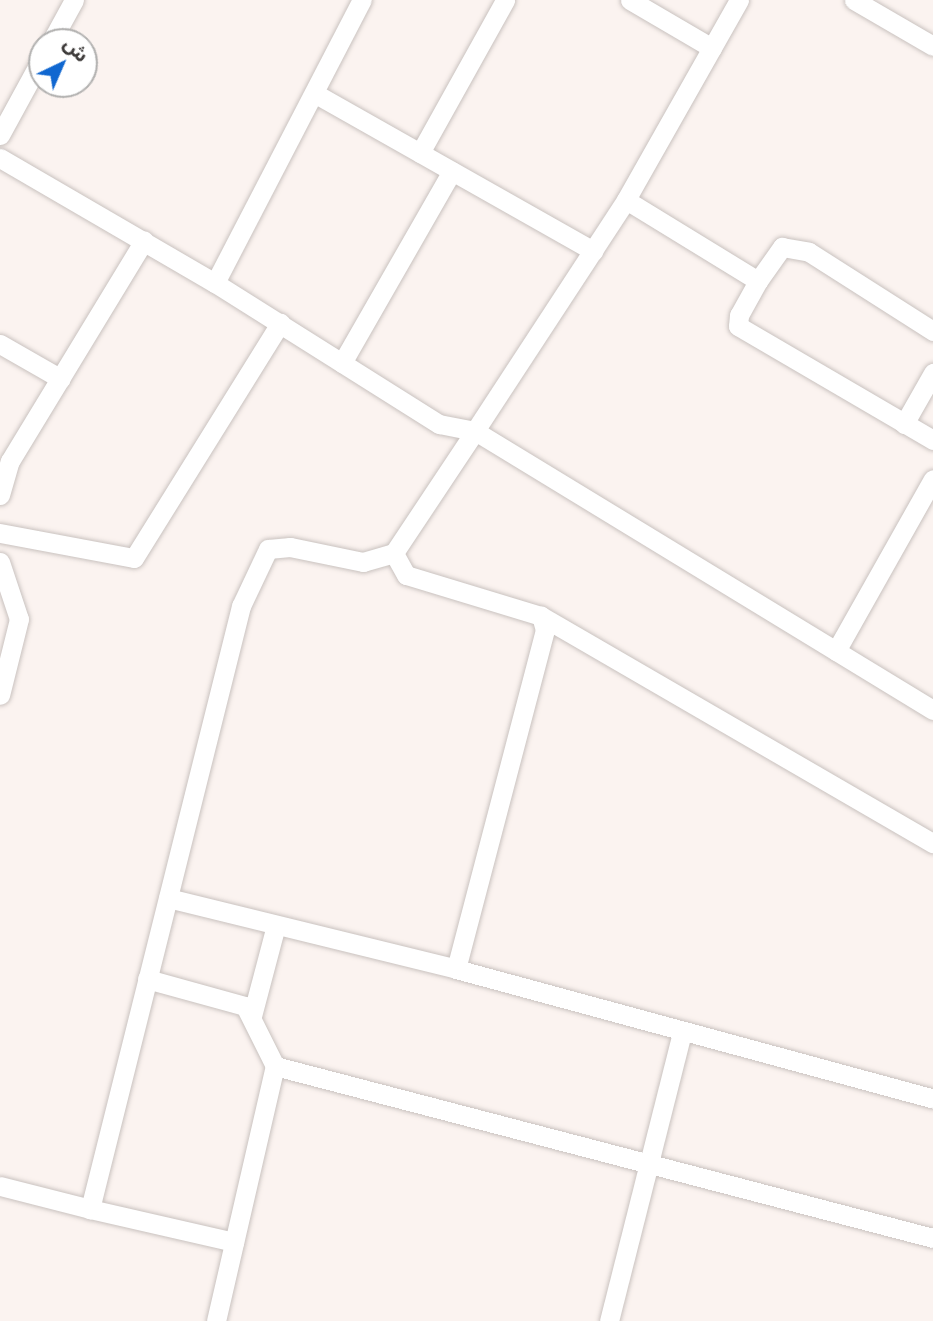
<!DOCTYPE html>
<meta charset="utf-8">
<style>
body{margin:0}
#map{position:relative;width:933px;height:1321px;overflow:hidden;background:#fbf3f0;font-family:"Asap Condensed","Noto Sans Arabic",sans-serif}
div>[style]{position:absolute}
.roads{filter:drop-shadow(0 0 2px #c9c2bf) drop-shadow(0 0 2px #c9c2bf)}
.street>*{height:19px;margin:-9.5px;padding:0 9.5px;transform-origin:9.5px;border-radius:9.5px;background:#fff}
span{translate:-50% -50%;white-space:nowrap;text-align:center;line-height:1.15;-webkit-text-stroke:5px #fff;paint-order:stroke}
.north{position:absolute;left:28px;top:28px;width:70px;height:70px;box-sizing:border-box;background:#fff;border:2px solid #b1b0af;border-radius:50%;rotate:44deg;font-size:19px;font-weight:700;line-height:28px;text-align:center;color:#3c3938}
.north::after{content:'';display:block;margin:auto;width:24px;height:32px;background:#1067d0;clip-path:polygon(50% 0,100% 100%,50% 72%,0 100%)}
</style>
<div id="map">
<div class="roads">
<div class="street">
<div style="left:630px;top:0;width:95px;rotate:30.3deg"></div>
<div style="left:739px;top:0;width:230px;rotate:119.5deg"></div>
<div style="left:626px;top:200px;width:276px;rotate:123.2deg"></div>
<div style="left:475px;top:431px;width:536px;rotate:31.35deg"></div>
<div style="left:854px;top:0;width:91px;rotate:30.2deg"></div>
<div style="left:51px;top:42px;width:48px;rotate:-61.3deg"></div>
<div style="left:314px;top:93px;width:321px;rotate:29.5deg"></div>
<div style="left:0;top:135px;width:88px;rotate:-61.4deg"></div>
<div style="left:420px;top:153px;width:175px;rotate:-60.9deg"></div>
<div style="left:0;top:158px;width:249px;rotate:30.2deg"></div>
<div style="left:215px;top:283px;width:319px;rotate:-62.6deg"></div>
<div style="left:626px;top:200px;width:155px;rotate:31.5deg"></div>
<div style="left:758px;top:281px;width:42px;rotate:-54.8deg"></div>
<div style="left:782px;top:247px;width:27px;rotate:10deg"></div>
<div style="left:809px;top:252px;width:147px;rotate:32.5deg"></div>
<div style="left:758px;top:281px;width:39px;rotate:119deg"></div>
<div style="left:739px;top:315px;width:11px;rotate:95deg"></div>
<div style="left:738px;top:326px;width:226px;rotate:30.3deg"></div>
<div style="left:215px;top:283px;width:265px;rotate:32.2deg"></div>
<div style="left:439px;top:424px;width:37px;rotate:11deg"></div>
<div style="left:475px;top:431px;width:146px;rotate:123.6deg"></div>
<div style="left:394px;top:553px;width:32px;rotate:164deg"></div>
<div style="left:363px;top:562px;width:75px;rotate:-168.4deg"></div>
<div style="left:290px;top:547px;width:22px;rotate:175deg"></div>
<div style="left:268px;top:549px;width:63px;rotate:115.3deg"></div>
<div style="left:241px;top:606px;width:622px;rotate:104.06deg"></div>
<div style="left:90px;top:1209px;width:148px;rotate:12.9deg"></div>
<div style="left:0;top:344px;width:70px;rotate:29.8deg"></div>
<div style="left:342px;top:363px;width:221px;rotate:-60.2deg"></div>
<div style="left:904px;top:424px;width:59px;rotate:-60.4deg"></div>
<div style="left:0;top:495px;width:35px;rotate:-74deg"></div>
<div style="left:10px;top:461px;width:258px;rotate:-58.7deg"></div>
<div style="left:0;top:533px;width:136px;rotate:10.6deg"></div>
<div style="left:134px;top:558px;width:277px;rotate:-58.1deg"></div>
<div style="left:0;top:562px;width:60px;rotate:71.6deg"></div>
<div style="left:19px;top:619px;width:78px;rotate:104deg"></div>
<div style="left:541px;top:616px;width:453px;rotate:30.1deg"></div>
<div style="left:836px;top:651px;width:197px;rotate:-60.6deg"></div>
<div style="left:168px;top:898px;width:297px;rotate:13.8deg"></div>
<div style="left:456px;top:969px;width:350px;rotate:-75.3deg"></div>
<div style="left:545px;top:630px;width:15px;rotate:-106deg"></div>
<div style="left:541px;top:616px;width:141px;rotate:-163.1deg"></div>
<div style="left:406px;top:575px;width:25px;rotate:-119deg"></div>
<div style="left:456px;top:969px;width:494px;rotate:15.2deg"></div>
<div style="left:147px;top:979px;width:102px;rotate:15.4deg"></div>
<div style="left:245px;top:1006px;width:67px;rotate:63.4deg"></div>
<div style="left:252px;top:1016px;width:94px;rotate:-75.2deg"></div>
<div style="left:0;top:1186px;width:93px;rotate:14.3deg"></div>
<div style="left:216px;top:1321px;width:262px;rotate:-77deg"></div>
<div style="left:275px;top:1066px;width:680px;rotate:14.65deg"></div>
<div style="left:609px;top:1321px;width:298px;rotate:-75.8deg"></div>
</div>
</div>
<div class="north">ش</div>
</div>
